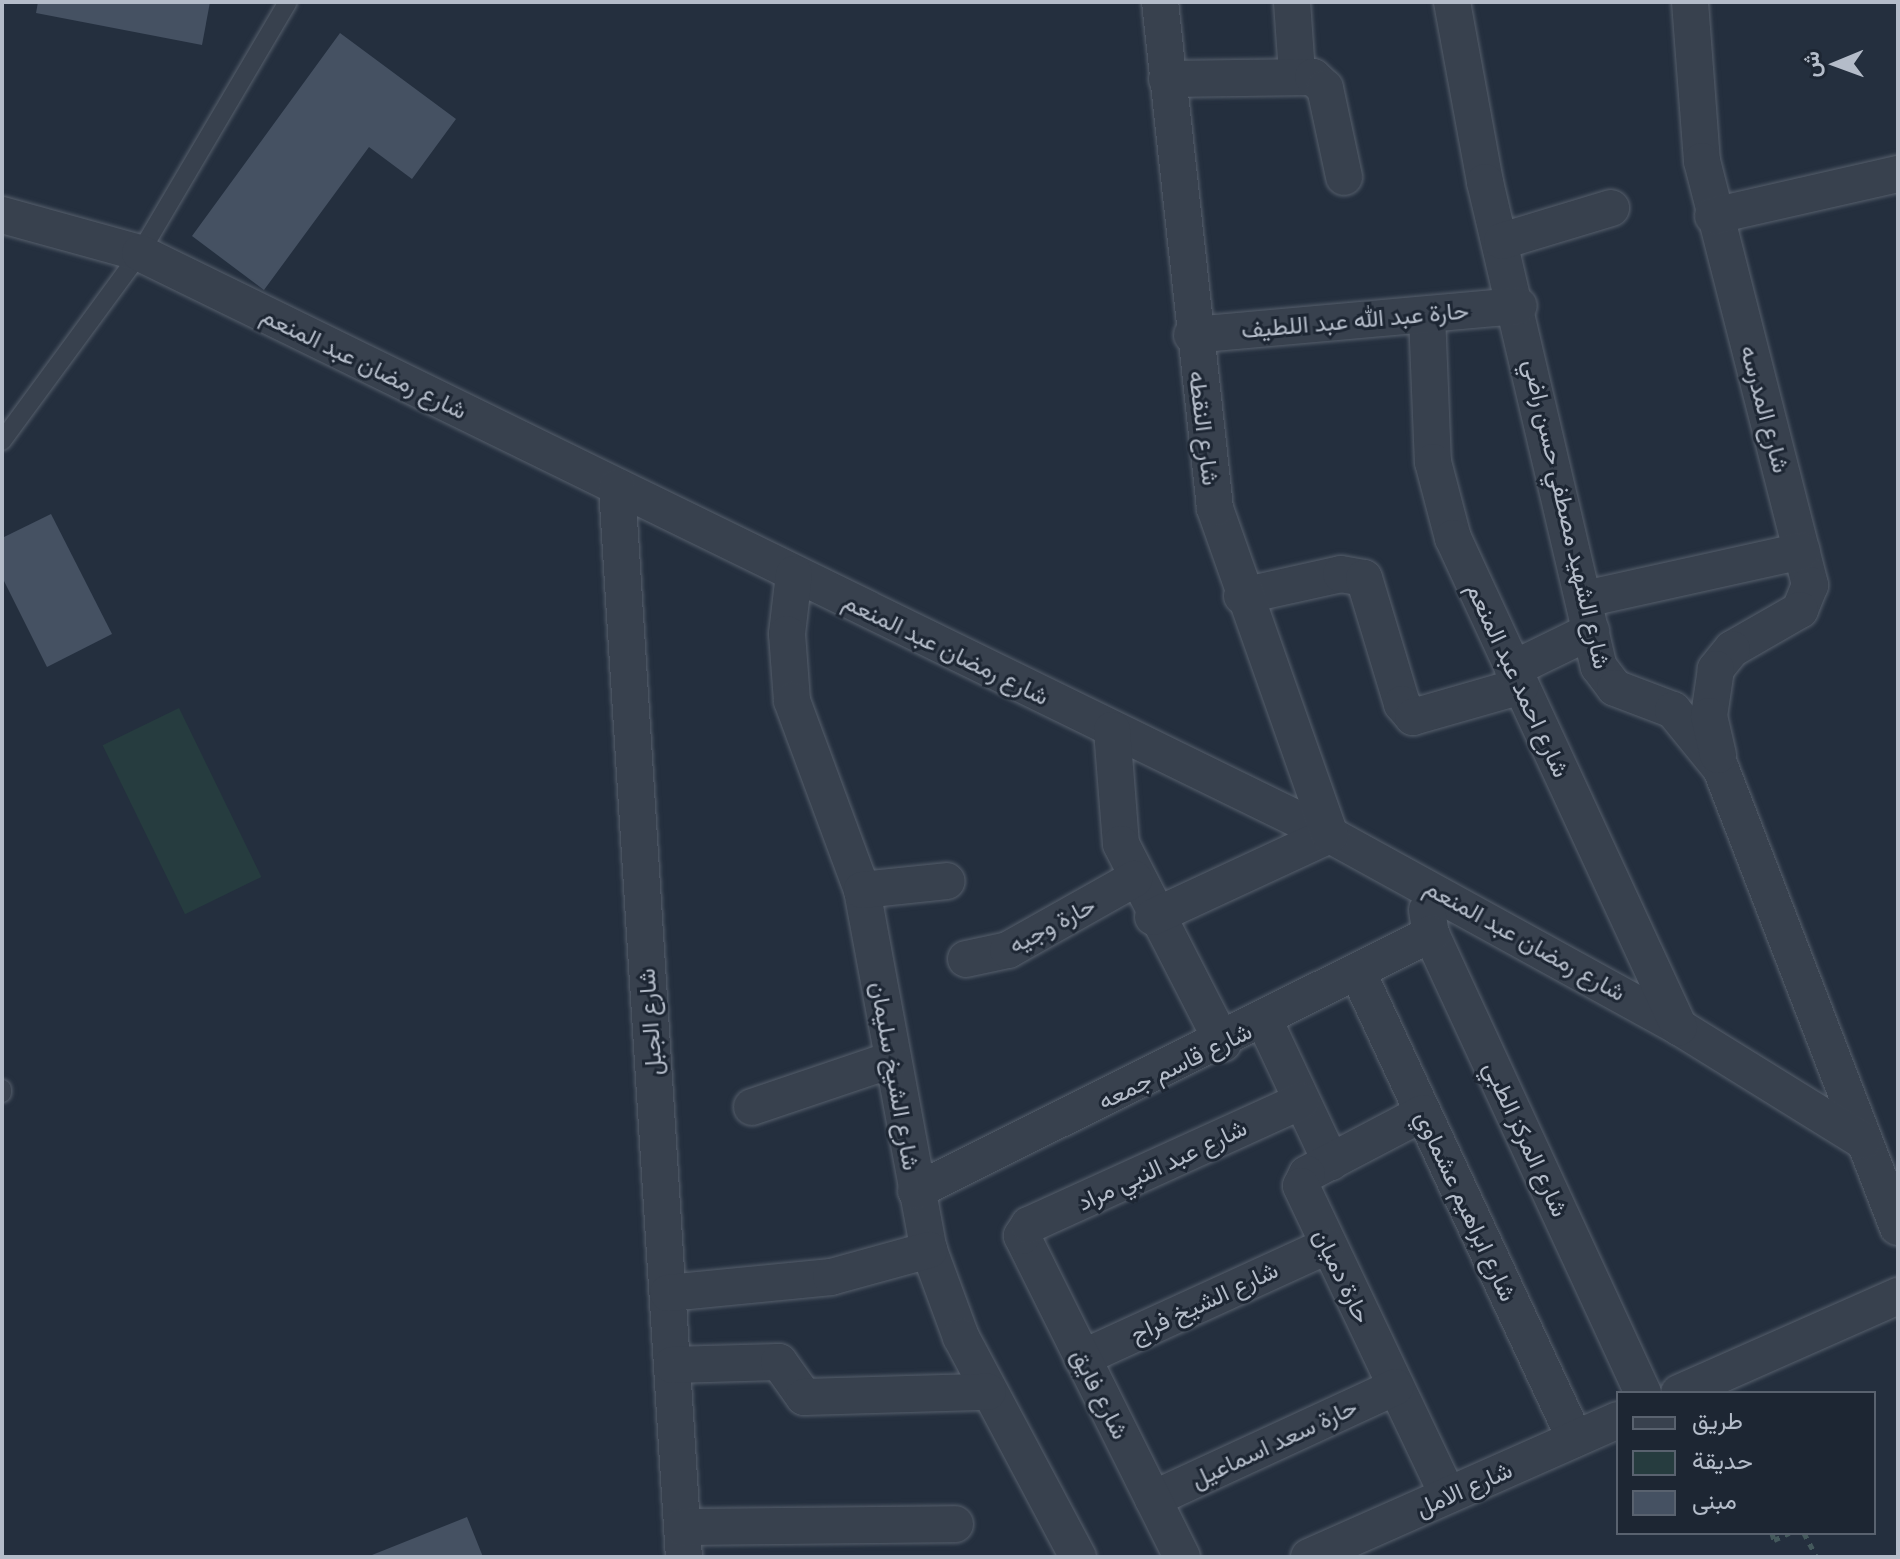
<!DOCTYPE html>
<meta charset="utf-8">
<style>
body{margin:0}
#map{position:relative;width:1900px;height:1559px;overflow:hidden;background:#242f3e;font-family:Figtree,Vazirmatn,sans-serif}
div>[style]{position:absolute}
.green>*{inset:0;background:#263c3f;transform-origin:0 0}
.building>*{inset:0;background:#455162}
.path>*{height:5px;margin-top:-2.5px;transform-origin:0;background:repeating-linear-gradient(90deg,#44595c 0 6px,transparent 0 12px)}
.roads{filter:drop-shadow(0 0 2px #565f6c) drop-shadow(0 0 2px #565f6c)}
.lane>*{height:18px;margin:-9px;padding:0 9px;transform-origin:9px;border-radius:9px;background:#38414e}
.street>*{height:36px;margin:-18px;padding:0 18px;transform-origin:18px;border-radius:18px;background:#38414e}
span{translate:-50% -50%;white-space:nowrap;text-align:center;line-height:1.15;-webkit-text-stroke:6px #1d2633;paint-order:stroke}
.street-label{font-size:24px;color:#b4bcc9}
.frame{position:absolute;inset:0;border:4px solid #b4bcc9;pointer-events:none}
.legend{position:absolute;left:1616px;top:1391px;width:260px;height:144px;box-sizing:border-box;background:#1d2633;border:2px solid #59626f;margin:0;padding:10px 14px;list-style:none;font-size:24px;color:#b4bcc9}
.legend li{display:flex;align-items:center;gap:16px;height:40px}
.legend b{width:40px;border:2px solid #59626f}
.north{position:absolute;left:1796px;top:24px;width:80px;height:80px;-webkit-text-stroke:6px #1d2633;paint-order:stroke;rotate:269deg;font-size:22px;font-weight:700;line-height:32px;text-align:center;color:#b4bcc9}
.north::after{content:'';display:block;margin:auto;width:28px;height:36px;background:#b4bcc9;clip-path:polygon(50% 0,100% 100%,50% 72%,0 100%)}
</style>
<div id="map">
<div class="green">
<div style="left:179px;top:708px;width:188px;height:85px;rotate:64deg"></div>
</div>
<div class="building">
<div style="clip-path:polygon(38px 2px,210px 2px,202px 45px,36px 13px)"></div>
<div style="clip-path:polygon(340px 33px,456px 119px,412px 179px,369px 147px,264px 290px,192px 236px)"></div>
<div style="clip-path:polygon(51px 514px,112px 634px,47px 667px,2px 577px,2px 538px)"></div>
<div style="clip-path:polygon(467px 1517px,483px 1557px,367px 1557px)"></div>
</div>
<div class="path">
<div style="left:1772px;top:1533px;width:7px;rotate:74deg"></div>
<div style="left:1774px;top:1540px;width:17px;rotate:-25deg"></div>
<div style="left:1804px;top:1533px;width:27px;rotate:62deg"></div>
</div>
<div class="roads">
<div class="lane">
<div style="left:2px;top:441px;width:233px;rotate:-53.7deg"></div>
<div style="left:140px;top:253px;width:291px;rotate:-59.5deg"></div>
<div style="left:2px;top:1089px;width:4px;rotate:90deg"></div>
</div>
<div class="street">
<div style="left:1292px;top:2px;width:72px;rotate:86deg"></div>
<div style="left:1452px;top:2px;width:183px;rotate:79.6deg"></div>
<div style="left:1485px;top:182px;width:498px;rotate:76.8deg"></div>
<div style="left:1599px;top:667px;width:26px;rotate:53deg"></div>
<div style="left:1615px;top:688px;width:62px;rotate:20.8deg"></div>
<div style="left:1673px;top:710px;width:76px;rotate:50.9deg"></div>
<div style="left:1721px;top:769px;width:491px;rotate:68.9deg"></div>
<div style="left:1690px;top:2px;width:159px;rotate:85.7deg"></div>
<div style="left:1702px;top:161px;width:438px;rotate:75.7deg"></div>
<div style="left:1810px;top:585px;width:27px;rotate:112deg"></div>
<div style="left:1800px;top:610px;width:78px;rotate:150.2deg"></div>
<div style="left:1732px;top:649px;width:26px;rotate:129deg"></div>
<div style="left:1716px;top:669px;width:48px;rotate:98.5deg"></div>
<div style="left:1709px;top:716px;width:40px;rotate:77deg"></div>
<div style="left:1167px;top:79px;width:146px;rotate:-0.8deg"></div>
<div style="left:1313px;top:77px;width:16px;rotate:43deg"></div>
<div style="left:1325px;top:88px;width:91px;rotate:77.9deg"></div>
<div style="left:2px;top:215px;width:143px;rotate:15.4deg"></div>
<div style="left:140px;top:253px;width:1325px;rotate:26.06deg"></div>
<div style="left:1330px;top:835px;width:398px;rotate:28.8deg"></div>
<div style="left:1679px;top:1027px;width:216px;rotate:31.8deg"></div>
<div style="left:1713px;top:216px;width:190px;rotate:-12.8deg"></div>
<div style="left:1502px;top:241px;width:114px;rotate:-16.8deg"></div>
<div style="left:1427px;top:315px;width:147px;rotate:87.7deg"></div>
<div style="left:1433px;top:462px;width:79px;rotate:75.3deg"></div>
<div style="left:1453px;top:538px;width:539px;rotate:65.2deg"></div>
<div style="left:1192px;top:335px;width:328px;rotate:-5.1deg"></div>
<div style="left:617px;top:487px;width:1072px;rotate:86.42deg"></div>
<div style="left:794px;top:574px;width:60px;rotate:96.7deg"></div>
<div style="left:787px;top:634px;width:67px;rotate:85.7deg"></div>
<div style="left:792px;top:701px;width:202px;rotate:69.7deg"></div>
<div style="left:862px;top:890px;width:366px;rotate:79.5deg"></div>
<div style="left:929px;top:1250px;width:93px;rotate:69.8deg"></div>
<div style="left:961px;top:1337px;width:249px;rotate:62deg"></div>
<div style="left:1242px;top:596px;width:101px;rotate:-12.5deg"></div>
<div style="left:1341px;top:574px;width:23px;rotate:10deg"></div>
<div style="left:1364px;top:578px;width:132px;rotate:73.2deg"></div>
<div style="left:1402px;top:704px;width:17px;rotate:50deg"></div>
<div style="left:1413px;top:717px;width:112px;rotate:-16deg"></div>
<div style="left:1585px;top:599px;width:222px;rotate:-12.5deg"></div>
<div style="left:1513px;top:669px;width:87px;rotate:-26deg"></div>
<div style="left:1112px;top:730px;width:114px;rotate:85.5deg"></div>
<div style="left:1121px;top:844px;width:224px;rotate:62.9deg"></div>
<div style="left:862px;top:890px;width:85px;rotate:-6deg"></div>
<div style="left:1427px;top:910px;width:24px;rotate:81deg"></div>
<div style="left:1431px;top:934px;width:506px;rotate:65.21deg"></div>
<div style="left:1153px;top:917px;width:195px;rotate:-24.9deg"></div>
<div style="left:1330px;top:835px;width:347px;rotate:-109.4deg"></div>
<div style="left:1215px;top:508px;width:509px;rotate:-96.2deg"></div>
<div style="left:966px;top:959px;width:43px;rotate:-12.1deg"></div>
<div style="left:1008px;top:950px;width:145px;rotate:-29.4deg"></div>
<div style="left:1358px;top:973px;width:514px;rotate:65.03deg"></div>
<div style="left:1265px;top:1022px;width:155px;rotate:64.8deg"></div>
<div style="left:752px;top:1107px;width:147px;rotate:-18.7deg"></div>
<div style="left:1423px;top:1113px;width:131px;rotate:152.3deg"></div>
<div style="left:1307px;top:1174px;width:13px;rotate:117deg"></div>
<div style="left:1301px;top:1186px;width:342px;rotate:64.6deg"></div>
<div style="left:916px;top:1191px;width:576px;rotate:-26.52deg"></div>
<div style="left:668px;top:1293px;width:164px;rotate:-5.6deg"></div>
<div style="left:831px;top:1277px;width:102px;rotate:-15.4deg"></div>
<div style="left:1082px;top:1358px;width:269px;rotate:-24.6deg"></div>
<div style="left:672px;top:1365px;width:107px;rotate:-1.6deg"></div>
<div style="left:779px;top:1362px;width:43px;rotate:54.5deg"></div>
<div style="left:804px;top:1397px;width:184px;rotate:-1.6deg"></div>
<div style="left:1679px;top:1393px;width:240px;rotate:-23.9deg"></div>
<div style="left:1153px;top:1499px;width:267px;rotate:-24.8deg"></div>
<div style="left:682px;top:1527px;width:273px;rotate:-0.6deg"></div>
<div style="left:1182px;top:1557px;width:359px;rotate:-116.5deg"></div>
<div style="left:1022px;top:1236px;width:13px;rotate:-58deg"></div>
<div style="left:1029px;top:1225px;width:299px;rotate:-24.5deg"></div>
<div style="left:1309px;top:1557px;width:338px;rotate:-23.9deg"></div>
</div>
</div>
<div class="street-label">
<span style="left:1355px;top:320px;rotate:-5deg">حارة عبد الله عبد اللطيف</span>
<span style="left:364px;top:363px;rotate:26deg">شارع رمضان عبد المنعم</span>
<span style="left:1765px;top:409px;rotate:75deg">شارع المدرسه</span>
<span style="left:1204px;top:428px;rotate:83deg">شارع النقطه</span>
<span style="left:1567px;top:514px;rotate:77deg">شارع الشهيد مصطفي حسن راضي</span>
<span style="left:946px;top:649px;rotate:26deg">شارع رمضان عبد المنعم</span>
<span style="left:1518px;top:680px;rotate:65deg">شارع احمد عبد المنعم</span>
<span style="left:1052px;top:925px;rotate:-28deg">حارة وجيه</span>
<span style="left:1525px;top:940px;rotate:29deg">شارع رمضان عبد المنعم</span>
<span style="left:650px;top:1022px;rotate:-94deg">شارع الجبل</span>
<span style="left:1175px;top:1066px;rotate:-26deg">شارع قاسم جمعه</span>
<span style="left:895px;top:1076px;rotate:80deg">شارع الشيخ سليمان</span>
<span style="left:1526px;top:1139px;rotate:65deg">شارع المركز الطبي</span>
<span style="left:1162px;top:1165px;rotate:-25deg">شارع عبد النبي مراد</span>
<span style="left:1466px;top:1206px;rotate:65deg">شارع ابراهيم عشماوي</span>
<span style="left:1342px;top:1276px;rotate:64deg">حارة دميان</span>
<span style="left:1204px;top:1302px;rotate:-25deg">شارع الشيخ فراج</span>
<span style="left:1100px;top:1394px;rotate:63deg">شارع فايق</span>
<span style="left:1274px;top:1443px;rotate:-25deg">حارة سعد اسماعيل</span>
<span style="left:1464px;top:1489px;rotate:-24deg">شارع الامل</span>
</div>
<div class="frame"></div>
<ul class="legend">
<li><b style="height:10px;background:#38414e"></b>طريق</li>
<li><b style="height:22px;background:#263c3f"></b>حديقة</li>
<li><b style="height:22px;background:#455162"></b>مبنى</li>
</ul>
<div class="north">ش</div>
</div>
